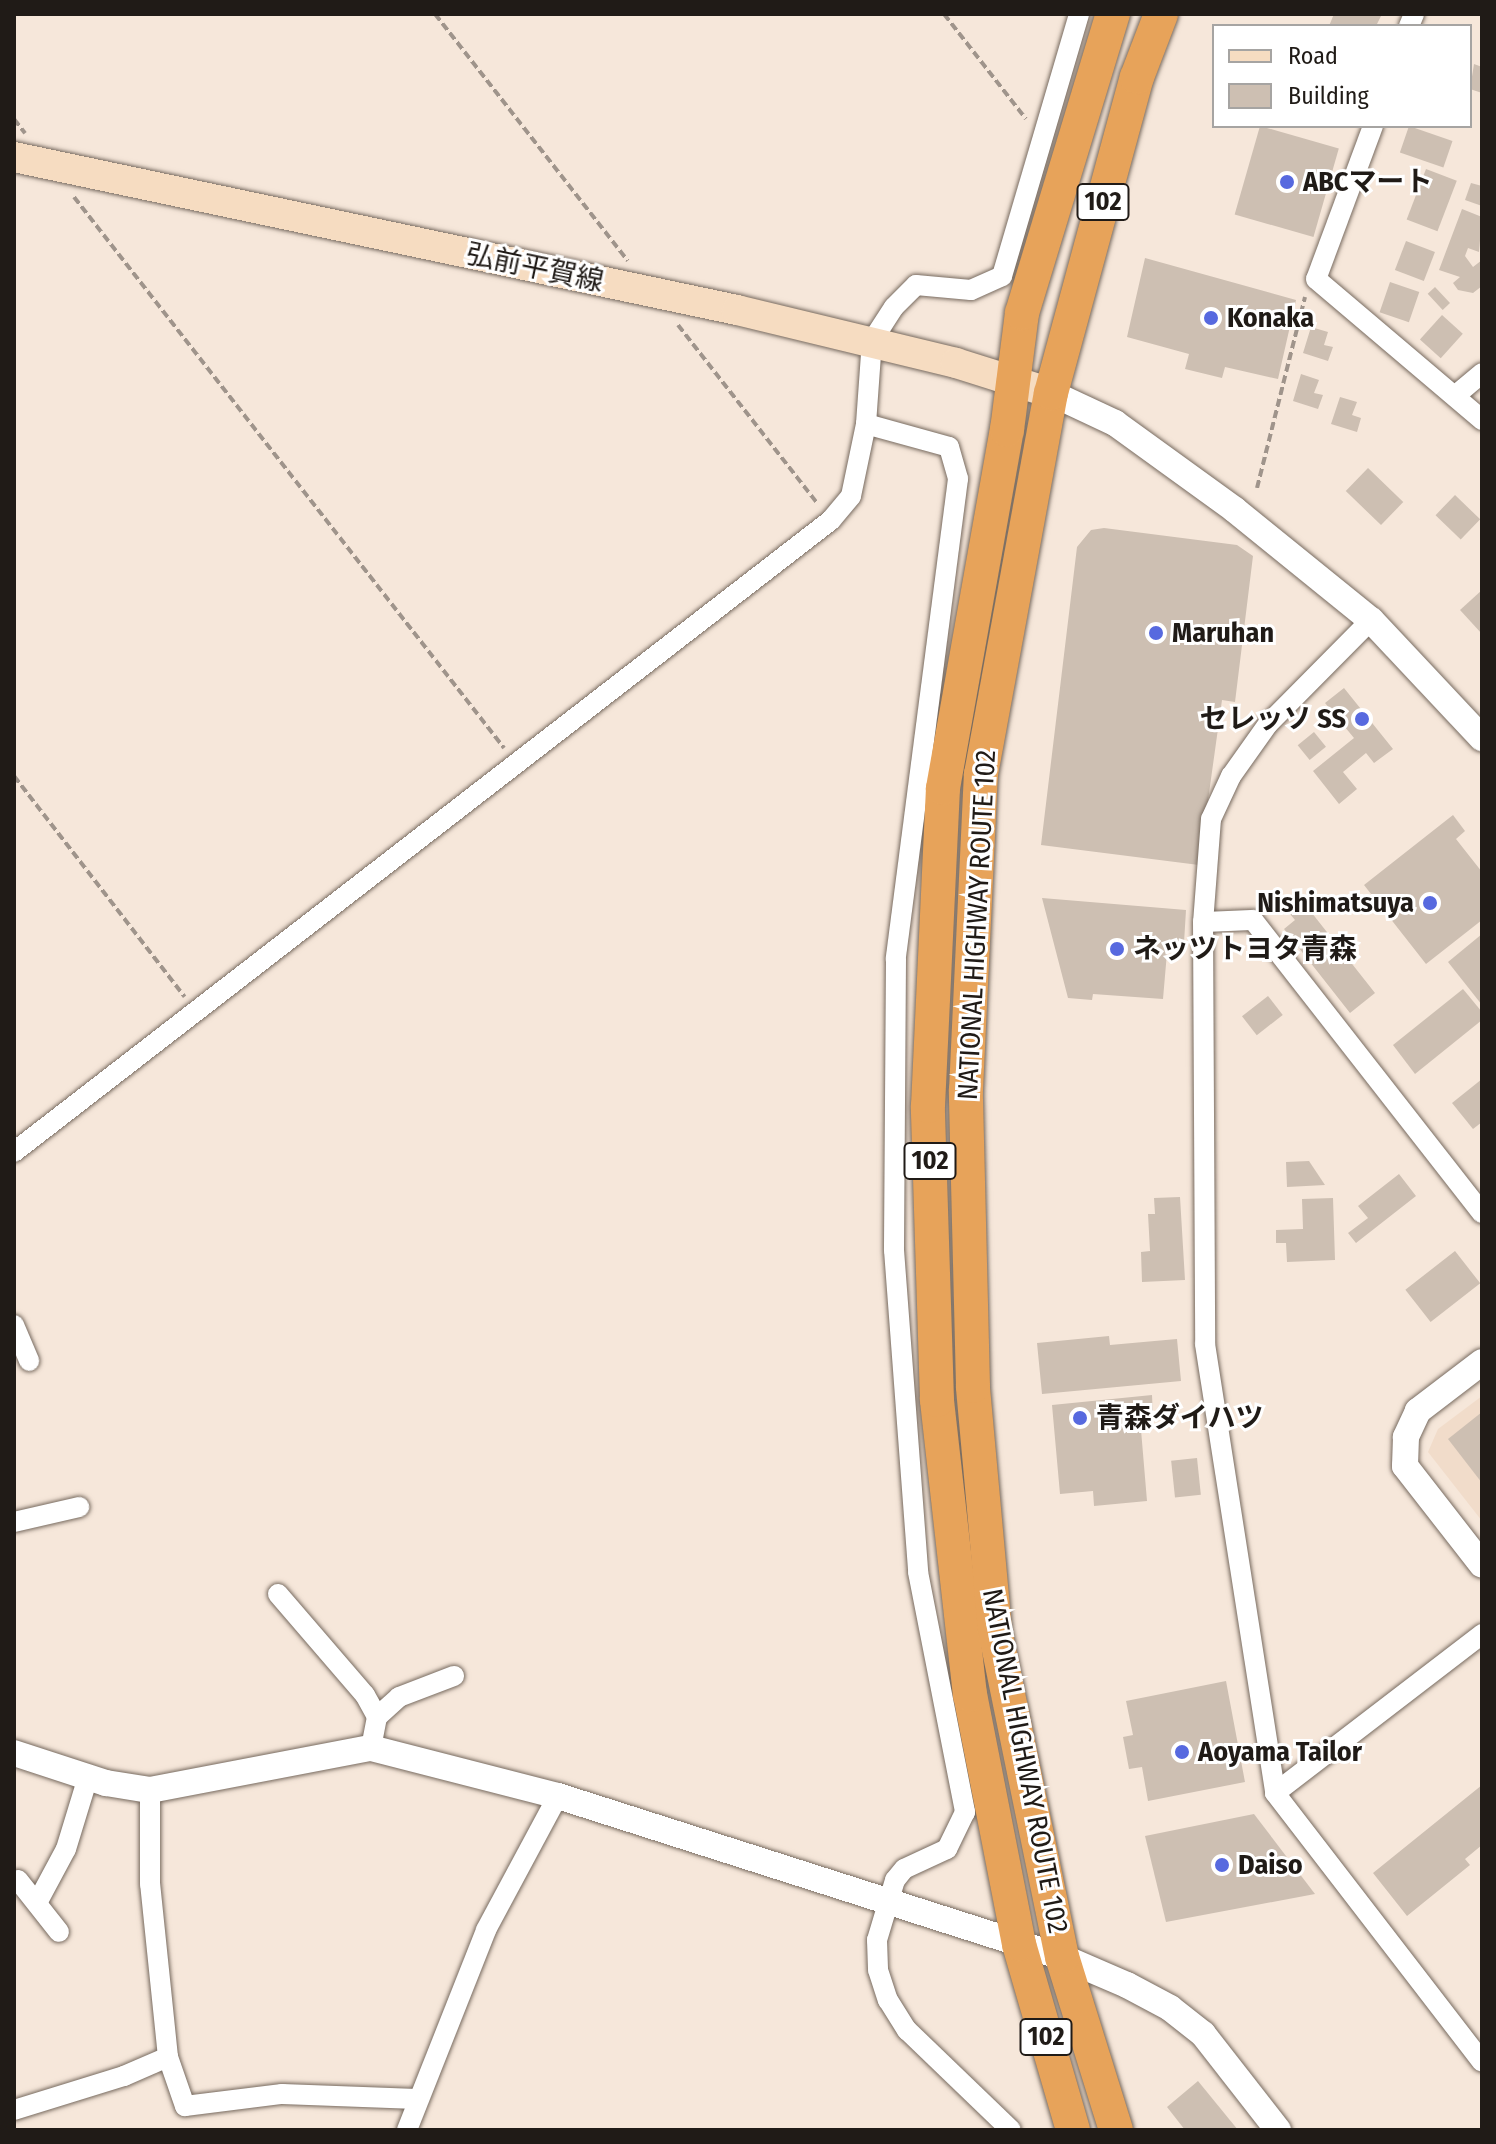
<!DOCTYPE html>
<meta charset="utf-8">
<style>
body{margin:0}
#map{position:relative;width:1496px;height:2144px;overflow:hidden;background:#f6e7da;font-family:"Fira Sans Condensed","Noto Sans JP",sans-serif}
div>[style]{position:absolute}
.built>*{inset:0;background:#f1dcca}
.building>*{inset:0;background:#cdbfb2;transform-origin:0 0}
.path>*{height:4px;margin-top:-2px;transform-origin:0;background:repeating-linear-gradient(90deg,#9f948b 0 8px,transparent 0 12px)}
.roads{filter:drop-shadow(0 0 2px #776a5f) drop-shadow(0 0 2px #776a5f)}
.minor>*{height:20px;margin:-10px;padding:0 10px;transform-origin:10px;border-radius:10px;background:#fff}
.tertiary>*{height:26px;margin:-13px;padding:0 13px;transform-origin:13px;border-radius:13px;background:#fff}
.secondary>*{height:30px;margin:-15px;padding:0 15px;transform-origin:15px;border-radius:15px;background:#f6dcc1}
.trunk>*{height:34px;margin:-17px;padding:0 17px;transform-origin:17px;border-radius:17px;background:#e7a35a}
.dots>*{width:22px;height:22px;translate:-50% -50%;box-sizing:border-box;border:4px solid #fff;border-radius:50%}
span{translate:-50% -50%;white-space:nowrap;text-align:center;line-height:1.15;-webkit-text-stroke:6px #fff;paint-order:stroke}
.shield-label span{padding:2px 6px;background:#fff;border:2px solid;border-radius:6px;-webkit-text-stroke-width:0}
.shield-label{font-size:26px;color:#201b17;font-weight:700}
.poi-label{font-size:28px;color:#201b17;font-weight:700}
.left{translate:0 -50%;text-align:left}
.right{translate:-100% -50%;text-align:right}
.street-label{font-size:28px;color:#201b17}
.frame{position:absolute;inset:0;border:16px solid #201b17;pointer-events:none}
.legend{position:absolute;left:1212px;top:24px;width:260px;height:104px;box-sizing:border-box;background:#fff;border:2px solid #a6a4a2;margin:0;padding:10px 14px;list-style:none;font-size:24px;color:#201b17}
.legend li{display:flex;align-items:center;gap:16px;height:40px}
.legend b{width:40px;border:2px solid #a6a4a2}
</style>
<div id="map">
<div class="built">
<div style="clip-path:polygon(1482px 1396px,1482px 1521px,1428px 1452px,1438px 1429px)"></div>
</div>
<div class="building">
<div style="clip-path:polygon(1334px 14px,1382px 14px,1376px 26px,1329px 26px)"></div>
<div style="clip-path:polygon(1474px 64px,1482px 67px,1482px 93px,1470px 89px)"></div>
<div style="left:1260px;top:126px;width:82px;height:92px;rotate:16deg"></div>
<div style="left:1409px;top:126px;width:46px;height:28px;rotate:19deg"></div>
<div style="left:1426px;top:169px;width:33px;height:54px;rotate:21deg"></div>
<div style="clip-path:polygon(1471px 183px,1482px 186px,1482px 206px,1465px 200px)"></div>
<div style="clip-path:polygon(1462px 209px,1482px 217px,1479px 252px,1468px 248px,1465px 256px,1473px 267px,1482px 260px,1482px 286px,1473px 293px,1458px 290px,1453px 283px,1460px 277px,1439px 270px)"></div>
<div style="left:1406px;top:241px;width:31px;height:31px;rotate:21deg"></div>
<div style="clip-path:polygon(1145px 258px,1296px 300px,1278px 379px,1225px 367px,1222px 378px,1185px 369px,1189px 354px,1127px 337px)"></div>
<div style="left:1390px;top:282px;width:31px;height:32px;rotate:19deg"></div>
<div style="left:1435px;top:287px;width:22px;height:10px;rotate:47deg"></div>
<div style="left:1442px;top:315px;width:28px;height:33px;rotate:42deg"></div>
<div style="clip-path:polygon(1311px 327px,1328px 332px,1324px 345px,1333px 347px,1328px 361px,1303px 353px)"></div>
<div style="clip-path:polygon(1301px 374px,1319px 380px,1314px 393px,1323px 395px,1318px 409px,1293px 401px)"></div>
<div style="clip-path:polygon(1340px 397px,1357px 402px,1352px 415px,1361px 418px,1357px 432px,1331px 424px)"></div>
<div style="left:1368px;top:468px;width:49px;height:32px;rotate:44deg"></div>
<div style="left:1455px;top:495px;width:35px;height:28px;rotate:44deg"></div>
<div style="clip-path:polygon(1104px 528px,1237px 545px,1253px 556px,1235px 702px,1222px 700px,1199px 865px,1041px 845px,1077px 547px,1091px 530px)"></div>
<div style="clip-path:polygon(1482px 590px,1482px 634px,1460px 610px)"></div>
<div style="clip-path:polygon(1344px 688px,1393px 749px,1374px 763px,1366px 753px,1343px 772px,1357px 789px,1339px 804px,1313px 771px,1354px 738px,1325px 703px)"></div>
<div style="left:1314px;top:732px;width:19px;height:21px;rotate:51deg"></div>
<div style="clip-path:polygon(1453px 815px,1465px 831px,1456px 839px,1482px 872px,1482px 920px,1426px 964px,1364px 885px)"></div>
<div style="clip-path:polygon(1042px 898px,1186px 910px,1184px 943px,1168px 941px,1163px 999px,1093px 994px,1092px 1000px,1068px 998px)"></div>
<div style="clip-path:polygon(1304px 903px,1375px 993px,1350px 1013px,1284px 929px,1295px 920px,1290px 914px)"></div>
<div style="clip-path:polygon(1482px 934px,1482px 1005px,1448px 962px)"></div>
<div style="clip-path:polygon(1463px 989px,1482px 1012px,1482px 1020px,1415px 1074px,1393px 1045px)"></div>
<div style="left:1268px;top:996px;width:24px;height:33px;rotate:52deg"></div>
<div style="clip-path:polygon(1482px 1079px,1482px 1122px,1473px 1129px,1452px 1103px)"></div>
<div style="clip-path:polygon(1309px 1161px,1325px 1185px,1287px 1187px,1286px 1162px)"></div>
<div style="clip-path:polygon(1399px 1174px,1416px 1196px,1356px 1243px,1348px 1233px,1368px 1218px,1358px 1206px)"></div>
<div style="clip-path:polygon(1180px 1197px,1185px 1280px,1142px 1282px,1141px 1252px,1150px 1251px,1148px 1214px,1155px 1214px,1154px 1198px)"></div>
<div style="clip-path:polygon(1333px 1198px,1335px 1260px,1287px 1262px,1286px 1243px,1276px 1243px,1276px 1230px,1303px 1229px,1302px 1199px)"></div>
<div style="left:1455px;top:1251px;width:41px;height:63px;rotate:52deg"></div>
<div style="clip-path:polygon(1109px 1336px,1110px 1345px,1177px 1339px,1181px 1381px,1042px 1394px,1037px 1343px)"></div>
<div style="clip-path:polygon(1152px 1395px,1153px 1417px,1140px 1418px,1147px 1501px,1094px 1506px,1093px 1491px,1060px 1494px,1052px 1405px)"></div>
<div style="clip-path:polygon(1482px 1412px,1482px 1483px,1448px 1439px)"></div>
<div style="left:1197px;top:1458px;width:37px;height:26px;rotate:84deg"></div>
<div style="clip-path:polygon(1226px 1681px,1245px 1782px,1148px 1801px,1142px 1767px,1129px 1769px,1123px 1737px,1133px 1735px,1126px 1701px)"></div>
<div style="clip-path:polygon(1482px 1785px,1482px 1845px,1465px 1859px,1470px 1865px,1407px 1916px,1373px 1873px)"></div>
<div style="clip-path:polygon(1254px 1814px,1315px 1894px,1166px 1922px,1145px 1836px)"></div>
<div style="clip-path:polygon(1198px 2081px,1238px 2130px,1185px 2130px,1167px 2107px)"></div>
</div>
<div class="path">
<div style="left:435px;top:14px;width:313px;rotate:52deg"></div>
<div style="left:944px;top:14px;width:133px;rotate:52deg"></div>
<div style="left:14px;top:119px;width:18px;rotate:52deg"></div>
<div style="left:74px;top:197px;width:699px;rotate:52.03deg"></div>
<div style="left:678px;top:325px;width:227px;rotate:52deg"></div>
<div style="left:1257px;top:488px;width:197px;rotate:-75.9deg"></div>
<div style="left:14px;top:776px;width:279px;rotate:52.3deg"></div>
</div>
<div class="roads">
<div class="minor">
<div style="left:1409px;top:26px;width:13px;rotate:-67deg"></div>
<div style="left:1373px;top:126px;width:163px;rotate:110.4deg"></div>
<div style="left:1316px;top:279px;width:218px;rotate:40.3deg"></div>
<div style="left:1456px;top:395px;width:34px;rotate:-40deg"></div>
<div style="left:866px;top:424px;width:86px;rotate:15.5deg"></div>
<div style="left:949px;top:447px;width:33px;rotate:74deg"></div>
<div style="left:958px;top:479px;width:484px;rotate:97.4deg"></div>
<div style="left:896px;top:959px;width:291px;rotate:90.4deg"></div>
<div style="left:894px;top:1250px;width:323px;rotate:85.7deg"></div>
<div style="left:918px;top:1572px;width:245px;rotate:78.9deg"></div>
<div style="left:965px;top:1812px;width:41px;rotate:115.9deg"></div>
<div style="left:947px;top:1849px;width:47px;rotate:155.1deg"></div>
<div style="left:904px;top:1869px;width:14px;rotate:129deg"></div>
<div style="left:895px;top:1880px;width:63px;rotate:106.7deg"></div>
<div style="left:877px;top:1940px;width:30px;rotate:88deg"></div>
<div style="left:878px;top:1970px;width:32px;rotate:72deg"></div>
<div style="left:888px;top:2000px;width:36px;rotate:58deg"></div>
<div style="left:907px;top:2030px;width:144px;rotate:43.9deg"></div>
<div style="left:1371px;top:620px;width:146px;rotate:134.7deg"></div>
<div style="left:1268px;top:724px;width:64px;rotate:125.4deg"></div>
<div style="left:1231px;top:776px;width:47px;rotate:114.9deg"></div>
<div style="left:1211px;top:819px;width:103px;rotate:94.4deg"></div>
<div style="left:1203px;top:922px;width:422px;rotate:89.7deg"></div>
<div style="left:1205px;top:1344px;width:454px;rotate:81.1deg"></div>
<div style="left:1275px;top:1793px;width:339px;rotate:52.4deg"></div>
<div style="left:1203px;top:922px;width:50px;rotate:-2.3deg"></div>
<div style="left:1253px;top:920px;width:372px;rotate:52deg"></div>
<div style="left:14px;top:1152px;width:1033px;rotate:-37.72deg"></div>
<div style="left:831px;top:520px;width:31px;rotate:-50deg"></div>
<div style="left:851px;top:496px;width:74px;rotate:-78.2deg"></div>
<div style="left:866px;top:424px;width:83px;rotate:-85.9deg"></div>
<div style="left:872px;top:341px;width:40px;rotate:-57.1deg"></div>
<div style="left:894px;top:307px;width:31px;rotate:-45deg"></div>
<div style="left:916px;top:285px;width:55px;rotate:5.2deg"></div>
<div style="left:971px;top:290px;width:34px;rotate:-24deg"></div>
<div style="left:1002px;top:276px;width:273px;rotate:-73.6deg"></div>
<div style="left:14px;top:1325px;width:39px;rotate:67deg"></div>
<div style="left:14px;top:1522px;width:67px;rotate:-13deg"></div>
<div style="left:278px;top:1594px;width:133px;rotate:49.3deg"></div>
<div style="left:365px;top:1695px;width:25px;rotate:61deg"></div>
<div style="left:377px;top:1717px;width:32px;rotate:101deg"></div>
<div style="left:377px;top:1717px;width:30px;rotate:-42deg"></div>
<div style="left:399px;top:1697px;width:59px;rotate:-20.9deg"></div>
<div style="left:1275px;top:1793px;width:261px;rotate:-37.5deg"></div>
<div style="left:18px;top:1880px;width:66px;rotate:51.7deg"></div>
<div style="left:37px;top:1903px;width:61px;rotate:-61.8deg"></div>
<div style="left:66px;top:1849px;width:75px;rotate:-73deg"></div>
<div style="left:168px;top:2057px;width:52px;rotate:70.9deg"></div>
<div style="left:185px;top:2106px;width:98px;rotate:-7.1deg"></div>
<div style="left:282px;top:2094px;width:135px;rotate:2.1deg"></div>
<div style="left:14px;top:2110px;width:115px;rotate:-17.2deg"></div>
<div style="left:124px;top:2076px;width:48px;rotate:-23.4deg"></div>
<div style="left:168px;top:2057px;width:174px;rotate:-95.9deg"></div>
<div style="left:150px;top:1884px;width:94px;rotate:-90deg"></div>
<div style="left:407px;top:2130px;width:215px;rotate:-68.4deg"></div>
<div style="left:486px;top:1930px;width:152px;rotate:-61.8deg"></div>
</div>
<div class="tertiary">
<div style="left:1051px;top:393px;width:71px;rotate:25.1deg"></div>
<div style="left:1115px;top:423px;width:148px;rotate:35.9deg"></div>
<div style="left:1235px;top:510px;width:175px;rotate:39deg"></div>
<div style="left:1371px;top:620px;width:162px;rotate:46.8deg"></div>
<div style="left:1482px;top:1362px;width:81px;rotate:142.6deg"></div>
<div style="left:1418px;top:1411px;width:29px;rotate:115deg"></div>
<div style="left:1406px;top:1437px;width:29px;rotate:92deg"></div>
<div style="left:1405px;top:1466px;width:125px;rotate:52.1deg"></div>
<div style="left:14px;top:1753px;width:97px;rotate:18.1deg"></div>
<div style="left:106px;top:1783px;width:45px;rotate:9deg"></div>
<div style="left:150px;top:1790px;width:225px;rotate:-10.8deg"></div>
<div style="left:371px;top:1748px;width:193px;rotate:14.4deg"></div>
<div style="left:558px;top:1796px;width:529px;rotate:17.72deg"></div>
<div style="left:1062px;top:1957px;width:71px;rotate:23.3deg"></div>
<div style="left:1127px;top:1985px;width:49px;rotate:28.1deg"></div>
<div style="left:1170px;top:2008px;width:42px;rotate:38.2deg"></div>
<div style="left:1203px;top:2034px;width:122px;rotate:52deg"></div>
</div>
<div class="secondary">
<div style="left:14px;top:157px;width:739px;rotate:11.95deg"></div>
<div style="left:737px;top:310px;width:225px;rotate:13.6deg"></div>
<div style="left:956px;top:363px;width:100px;rotate:17.5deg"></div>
</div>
<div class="trunk">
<div style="left:1073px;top:2130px;width:194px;rotate:-106.2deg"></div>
<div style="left:1019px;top:1944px;width:254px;rotate:-101.1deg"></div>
<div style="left:970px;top:1695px;width:297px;rotate:-96.4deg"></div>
<div style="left:937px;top:1400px;width:294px;rotate:-91.8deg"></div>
<div style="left:928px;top:1106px;width:318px;rotate:-87.3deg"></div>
<div style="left:943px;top:788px;width:364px;rotate:-79.9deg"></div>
<div style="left:1007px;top:430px;width:118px;rotate:-82.7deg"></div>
<div style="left:1022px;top:313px;width:313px;rotate:-73.1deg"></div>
<div style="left:1116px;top:2130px;width:181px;rotate:-107.3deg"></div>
<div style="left:1062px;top:1957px;width:334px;rotate:-101.6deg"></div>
<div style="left:995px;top:1630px;width:245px;rotate:-95.2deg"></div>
<div style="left:973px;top:1386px;width:296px;rotate:-91.4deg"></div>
<div style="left:966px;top:1090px;width:316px;rotate:-87.3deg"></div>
<div style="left:981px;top:774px;width:387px;rotate:-79.6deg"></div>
<div style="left:1051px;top:393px;width:327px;rotate:-74.8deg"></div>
<div style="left:1137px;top:77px;width:67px;rotate:-69.1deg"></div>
</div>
</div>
<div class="dots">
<div style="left:1287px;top:182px;background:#5769df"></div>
<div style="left:1211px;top:318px;background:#5769df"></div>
<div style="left:1156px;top:633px;background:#5769df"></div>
<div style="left:1362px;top:719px;background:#5769df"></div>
<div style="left:1430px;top:903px;background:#5769df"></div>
<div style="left:1117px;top:949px;background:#5769df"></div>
<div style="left:1080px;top:1418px;background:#5769df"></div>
<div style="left:1182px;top:1752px;background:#5769df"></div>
<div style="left:1222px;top:1865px;background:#5769df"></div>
</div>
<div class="shield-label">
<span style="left:1103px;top:202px">102</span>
<span style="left:930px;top:1161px">102</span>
<span style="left:1046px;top:2037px">102</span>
</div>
<div class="poi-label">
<span class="left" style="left:1303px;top:182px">ABCマート</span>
<span class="left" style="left:1227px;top:318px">Konaka</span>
<span class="left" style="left:1172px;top:633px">Maruhan</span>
<span class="right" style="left:1346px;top:719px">セレッソ SS</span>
<span class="right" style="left:1414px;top:903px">Nishimatsuya</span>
<span class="left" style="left:1133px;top:949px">ネッツトヨタ青森</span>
<span class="left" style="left:1096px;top:1418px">青森ダイハツ</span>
<span class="left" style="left:1198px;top:1752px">Aoyama Tailor</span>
<span class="left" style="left:1238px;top:1865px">Daiso</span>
</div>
<div class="street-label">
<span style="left:535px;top:268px;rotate:12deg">弘前平賀線</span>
<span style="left:977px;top:925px;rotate:-87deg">NATIONAL HIGHWAY ROUTE 102</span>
<span style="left:1025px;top:1761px;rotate:79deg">NATIONAL HIGHWAY ROUTE 102</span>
</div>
<div class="frame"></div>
<ul class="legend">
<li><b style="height:10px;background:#f6dcc1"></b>Road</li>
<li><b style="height:22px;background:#cdbfb2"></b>Building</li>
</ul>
</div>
